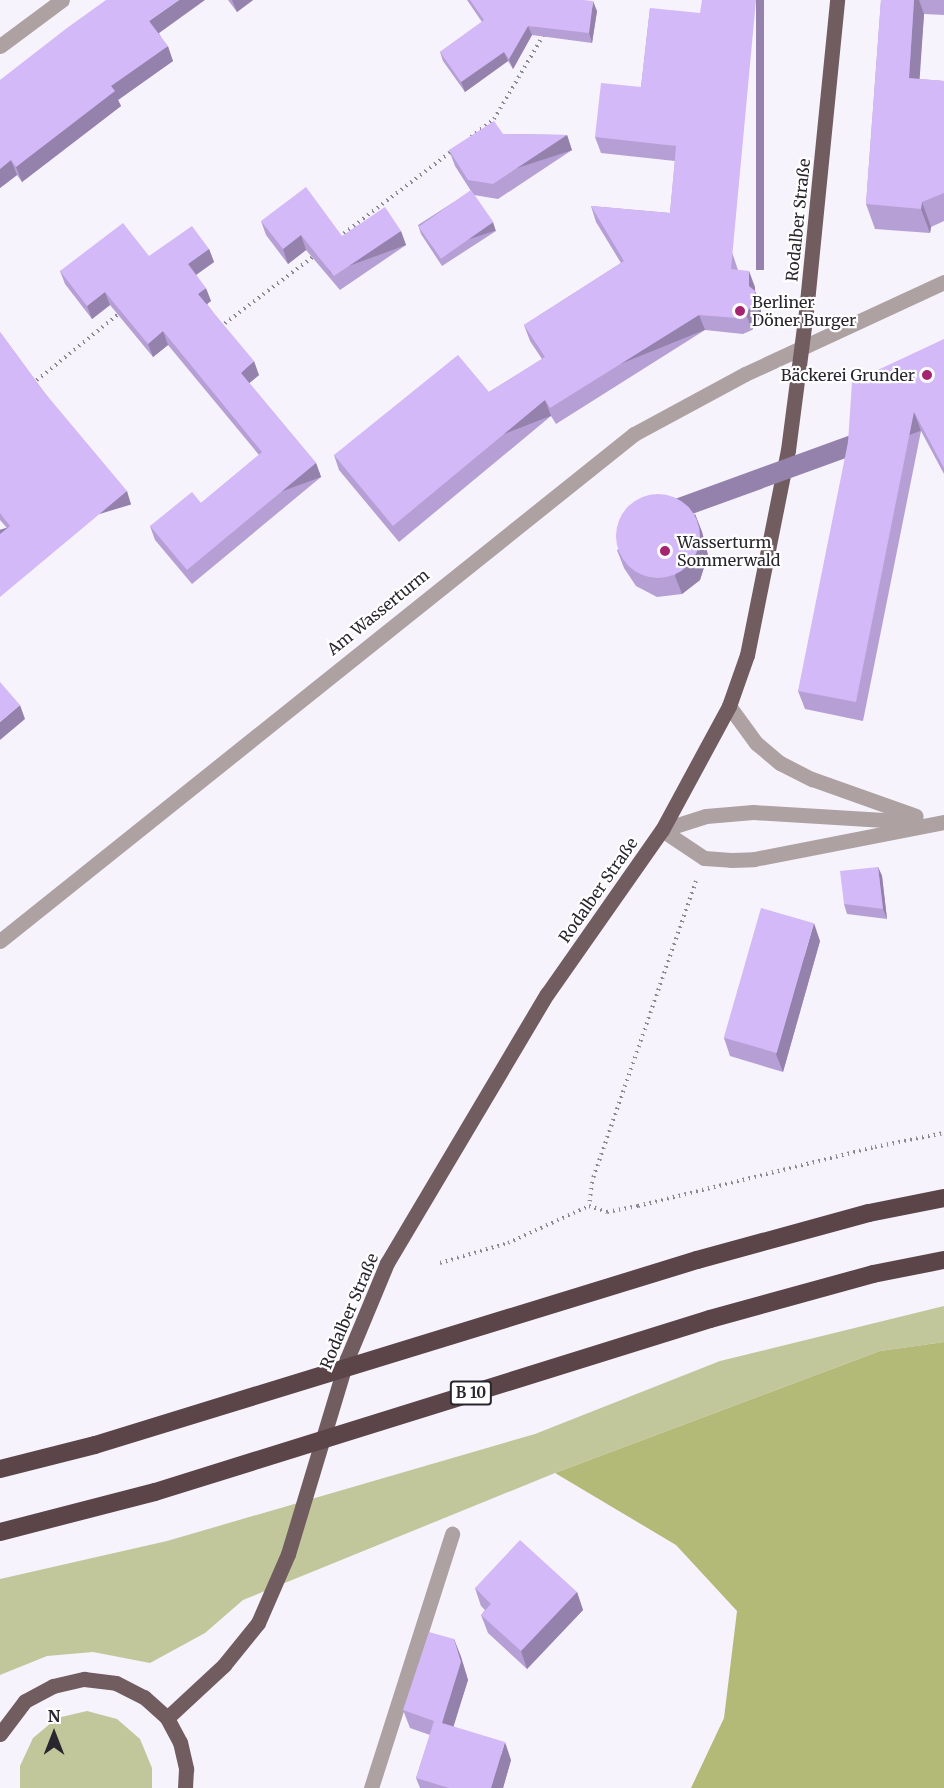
<!DOCTYPE html>
<meta charset="utf-8">
<style>
body{margin:0}
#map{position:relative;width:944px;height:1788px;overflow:hidden;background:#f6f3fc;font-family:Merriweather,serif}
div>[style]{position:absolute}
.green>*{inset:0;background:#c2c79b}
.forest>*{inset:0;background:#b3ba77}
.path>*{height:4px;margin-top:-2px;transform-origin:0;background:repeating-linear-gradient(90deg,#8c8992 0 1.5px,transparent 0 6px)}
.minor>*{height:15px;margin:-7.5px;padding:0 7.5px;transform-origin:7.5px;border-radius:7.5px;background:#ada1a2}
.major>*{height:15px;margin:-7.5px;padding:0 7.5px;transform-origin:7.5px;border-radius:7.5px;background:#715c5f}
.highway>*{height:18px;margin:-9px;padding:0 9px;transform-origin:9px;border-radius:9px;background:#5b4548}
.wall>*{inset:0;background:#b59fd4}
.shaded-wall>*{inset:0;background:#9482ad;transform-origin:0 0}
.building>*{inset:0;background:#d3b9f7;transform-origin:0 0}
.round{border-radius:50%}
.dots>*{width:16px;height:16px;translate:-50% -50%;box-sizing:border-box;border:3px solid #fff;border-radius:50%}
span{translate:-50% -50%;white-space:nowrap;text-align:center;line-height:1.15;-webkit-text-stroke:4.5px #fff;paint-order:stroke}
.shield-label span{padding:2px 4px;background:#fff;border:2px solid;border-radius:4px;-webkit-text-stroke-width:0}
.shield-label{font-size:15px;color:#29262e;font-weight:700}
.street-label{font-size:16px;color:#29262e}
.poi-label{font-size:16px;color:#29262e}
.left{translate:0 -50%;text-align:left}
.right{translate:-100% -50%;text-align:right}
.north{position:absolute;left:24px;top:1704px;width:60px;height:60px;-webkit-text-stroke:4px #fff;paint-order:stroke;rotate:0deg;font-size:16px;font-weight:700;line-height:24px;text-align:center;color:#29262e}
.north::after{content:'';display:block;margin:auto;width:21px;height:27px;background:#29262e;clip-path:polygon(50% 0,100% 100%,50% 72%,0 100%)}
</style>
<div id="map">
<div class="green">
<div style="clip-path:polygon(944px 1306px,944px 1342px,880px 1351px,555px 1473px,243px 1600px,205px 1633px,150px 1663px,93px 1652px,47px 1656px,0 1675px,0 1579px,167px 1541px,535px 1434px,720px 1361px)"></div>
<div style="clip-path:polygon(87px 1711px,117px 1719px,140px 1739px,152px 1768px,152px 1788px,20px 1788px,20px 1766px,33px 1738px,57px 1718px)"></div>
</div>
<div class="forest">
<div style="clip-path:polygon(944px 1342px,944px 1788px,691px 1788px,724px 1718px,737px 1611px,676px 1545px,555px 1473px,880px 1351px)"></div>
</div>
<div class="path">
<div style="left:471px;top:137px;width:29px;rotate:-38deg"></div>
<div style="left:494px;top:119px;width:99px;rotate:-59.5deg"></div>
<div style="left:339px;top:237px;width:143px;rotate:-37.3deg"></div>
<div style="left:220px;top:327px;width:118px;rotate:-37.1deg"></div>
<div style="left:32px;top:384px;width:116px;rotate:-39deg"></div>
<div style="left:696px;top:881px;width:318px;rotate:109.1deg"></div>
<div style="left:592px;top:1182px;width:24px;rotate:97deg"></div>
<div style="left:589px;top:1206px;width:19px;rotate:18deg"></div>
<div style="left:607px;top:1212px;width:32px;rotate:-11deg"></div>
<div style="left:638px;top:1206px;width:244px;rotate:-14deg"></div>
<div style="left:875px;top:1147px;width:70px;rotate:-11.5deg"></div>
<div style="left:440px;top:1263px;width:71px;rotate:-16.4deg"></div>
<div style="left:508px;top:1243px;width:89px;rotate:-24.6deg"></div>
</div>
<div class="minor">
<div style="left:0;top:46px;width:77px;rotate:-36.6deg"></div>
<div style="left:729px;top:706px;width:46px;rotate:53.9deg"></div>
<div style="left:756px;top:743px;width:31px;rotate:40deg"></div>
<div style="left:780px;top:763px;width:36px;rotate:27deg"></div>
<div style="left:812px;top:779px;width:110px;rotate:19.6deg"></div>
<div style="left:662px;top:830px;width:50px;rotate:33.7deg"></div>
<div style="left:704px;top:858px;width:27px;rotate:4deg"></div>
<div style="left:731px;top:860px;width:23px;rotate:-2deg"></div>
<div style="left:754px;top:859px;width:194px;rotate:-11deg"></div>
<div style="left:662px;top:830px;width:46px;rotate:-17.7deg"></div>
<div style="left:706px;top:816px;width:47px;rotate:-4.9deg"></div>
<div style="left:753px;top:812px;width:164px;rotate:3.5deg"></div>
<div style="left:0;top:941px;width:812px;rotate:-38.65deg"></div>
<div style="left:634px;top:434px;width:126px;rotate:-28.4deg"></div>
<div style="left:745px;top:374px;width:219px;rotate:-24.8deg"></div>
<div style="left:371px;top:1788px;width:267px;rotate:-72.3deg"></div>
</div>
<div class="major">
<div style="left:167px;top:1718px;width:78px;rotate:-42.9deg"></div>
<div style="left:224px;top:1665px;width:54px;rotate:-51deg"></div>
<div style="left:258px;top:1623px;width:75px;rotate:-66.5deg"></div>
<div style="left:288px;top:1554px;width:204px;rotate:-73.2deg"></div>
<div style="left:347px;top:1359px;width:104px;rotate:-67.4deg"></div>
<div style="left:387px;top:1263px;width:313px;rotate:-59.3deg"></div>
<div style="left:547px;top:994px;width:200px;rotate:-55deg"></div>
<div style="left:662px;top:830px;width:141px;rotate:-61.6deg"></div>
<div style="left:729px;top:706px;width:54px;rotate:-70.6deg"></div>
<div style="left:747px;top:655px;width:209px;rotate:-78.7deg"></div>
<div style="left:788px;top:450px;width:139px;rotate:-82.6deg"></div>
<div style="left:806px;top:312px;width:314px;rotate:-84.3deg"></div>
<div style="left:0;top:1734px;width:41px;rotate:-52.9deg"></div>
<div style="left:25px;top:1701px;width:32px;rotate:-28deg"></div>
<div style="left:53px;top:1686px;width:32px;rotate:-13deg"></div>
<div style="left:84px;top:1679px;width:32px;rotate:7deg"></div>
<div style="left:116px;top:1683px;width:31px;rotate:27deg"></div>
<div style="left:144px;top:1697px;width:31px;rotate:42deg"></div>
<div style="left:167px;top:1718px;width:27px;rotate:62deg"></div>
<div style="left:180px;top:1742px;width:28px;rotate:77deg"></div>
<div style="left:186px;top:1769px;width:19px;rotate:93deg"></div>
</div>
<div class="highway">
<div style="left:0;top:1469px;width:98px;rotate:-14.2deg"></div>
<div style="left:95px;top:1445px;width:630px;rotate:-17.08deg"></div>
<div style="left:697px;top:1260px;width:178px;rotate:-15.3deg"></div>
<div style="left:869px;top:1213px;width:76px;rotate:-11.3deg"></div>
<div style="left:0;top:1532px;width:160px;rotate:-14.5deg"></div>
<div style="left:155px;top:1492px;width:581px;rotate:-17.31deg"></div>
<div style="left:710px;top:1319px;width:169px;rotate:-15.4deg"></div>
<div style="left:873px;top:1274px;width:72px;rotate:-11.2deg"></div>
</div>
<div class="wall">
<div style="clip-path:polygon(228px 0,253px 0,237px 12px)"></div>
<div style="clip-path:polygon(467px 0,583px 0,597px 11px,592px 43px,532px 35px,513px 69px,508px 61px,465px 92px,443px 61px,440px 52px,482px 22px)"></div>
<div style="clip-path:polygon(881px 0,944px 0,944px 15px,924px 14px,919px 79px,944px 81px,944px 221px,931px 227px,930px 233px,875px 229px,866px 204px)"></div>
<div style="clip-path:polygon(650px 8px,738px 270px,755px 287px,755px 291px,761px 306px,761px 316px,752px 330px,743px 334px,705px 330px,556px 424px,551px 416px,399px 542px,339px 470px,334px 455px,489px 392px,542px 359px,530px 341px,524px 325px,621px 263px,596px 222px,591px 206px,670px 213px,675px 161px,601px 153px,595px 137px,641px 87px)"></div>
<div style="clip-path:polygon(159px 33px,173px 61px,118px 100px,121px 106px,22px 182px,17px 175px,0 188px,0 80px)"></div>
<div style="clip-path:polygon(503px 134px,567px 135px,572px 150px,498px 199px,474px 195px,496px 231px,442px 266px,421px 234px,418px 225px,471px 191px,455px 166px,449px 150px)"></div>
<div style="clip-path:polygon(261px 221px,342px 236px,406px 245px,340px 290px,306px 250px,288px 264px,266px 235px)"></div>
<div style="clip-path:polygon(209px 249px,214px 262px,196px 275px,211px 301px,207px 304px,259px 375px,249px 383px,316px 463px,321px 477px,192px 584px,155px 540px,150px 526px,201px 503px,259px 455px,168px 345px,153px 357px,110px 305px,92px 319px,65px 284px,60px 271px,149px 256px)"></div>
<div style="clip-path:polygon(0 332px,44px 392px,131px 504px,7px 528px,0 520px)"></div>
<div style="clip-path:polygon(944px 339px,944px 474px,921px 431px,863px 721px,805px 709px,798px 691px)"></div>
<div style="clip-path:polygon(695px 514px,702px 532px,708px 555px,700px 580px,682px 594px,657px 597px,636px 586px,624px 568px,617px 550px)"></div>
<div style="clip-path:polygon(878px 867px,882px 876px,887px 919px,847px 914px,844px 904px)"></div>
<div style="clip-path:polygon(820px 941px,783px 1072px,730px 1056px,724px 1038px)"></div>
<div style="clip-path:polygon(475px 1588px,577px 1592px,583px 1610px,527px 1669px,488px 1633px,481px 1615px,485px 1610px,481px 1606px)"></div>
<div style="clip-path:polygon(454px 1639px,461px 1657px,468px 1680px,453px 1726px,511px 1760px,503px 1788px,420px 1788px,416px 1778px,430px 1735px,410px 1728px,403px 1710px)"></div>
</div>
<div class="shaded-wall">
<div style="clip-path:polygon(179px 0,205px 0,155px 36px,149px 21px)"></div>
<div style="clip-path:polygon(232px 0,253px 0,237px 12px)"></div>
<div style="left:756px;top:0;width:8px;height:270px"></div>
<div style="clip-path:polygon(914px 0,919px 0,924px 14px,918px 103px,909px 78px)"></div>
<div style="clip-path:polygon(593px 1px,597px 11px,592px 43px,589px 33px)"></div>
<div style="clip-path:polygon(528px 26px,532px 35px,513px 69px,509px 59px)"></div>
<div style="clip-path:polygon(168px 46px,173px 61px,118px 100px,121px 106px,22px 182px,16px 167px,111px 86px)"></div>
<div style="clip-path:polygon(504px 52px,508px 61px,465px 92px,461px 82px)"></div>
<div style="left:567px;top:135px;width:16px;height:89px;rotate:72deg"></div>
<div style="clip-path:polygon(11px 160px,17px 175px,0 188px,0 169px)"></div>
<div style="clip-path:polygon(922px 202px,931px 227px,930px 233px,921px 209px)"></div>
<div style="left:493px;top:222px;width:9px;height:64px;rotate:72deg"></div>
<div style="left:401px;top:231px;width:15px;height:81px;rotate:70deg"></div>
<div style="clip-path:polygon(301px 235px,306px 250px,288px 264px,283px 249px)"></div>
<div style="clip-path:polygon(209px 249px,214px 262px,193px 277px,188px 264px)"></div>
<div style="clip-path:polygon(749px 271px,755px 287px,755px 301px,755px 291px,761px 306px,761px 316px,752px 330px,746px 314px)"></div>
<div style="clip-path:polygon(206px 288px,211px 301px,203px 307px,198px 294px)"></div>
<div style="clip-path:polygon(105px 292px,110px 305px,92px 319px,87px 306px)"></div>
<div style="left:699px;top:315px;width:16px;height:176px;rotate:68deg"></div>
<div style="clip-path:polygon(163px 331px,168px 345px,153px 357px,148px 344px)"></div>
<div style="clip-path:polygon(254px 361px,259px 375px,246px 386px,241px 373px)"></div>
<div style="left:545px;top:400px;width:17px;height:197px;rotate:69deg"></div>
<div style="left:914px;top:412px;width:20px;height:296px;rotate:70deg"></div>
<div style="left:316px;top:463px;width:15px;height:168px;rotate:70deg"></div>
<div style="left:127px;top:491px;width:14px;height:165px;rotate:73deg"></div>
<div style="clip-path:polygon(695px 514px,702px 532px,708px 555px,700px 580px,682px 594px,675px 576px)"></div>
<div style="clip-path:polygon(20px 705px,25px 719px,0 740px,0 722px)"></div>
<div style="clip-path:polygon(878px 867px,882px 876px,887px 919px,883px 909px)"></div>
<div style="clip-path:polygon(814px 923px,820px 941px,783px 1072px,776px 1054px)"></div>
<div style="clip-path:polygon(577px 1592px,583px 1610px,527px 1669px,521px 1651px)"></div>
<div style="clip-path:polygon(454px 1639px,461px 1657px,468px 1680px,449px 1741px,442px 1723px)"></div>
<div style="clip-path:polygon(505px 1742px,511px 1760px,503px 1788px,491px 1788px)"></div>
</div>
<div class="building">
<div style="clip-path:polygon(106px 0,179px 0,149px 21px,168px 46px,111px 86px,115px 91px,16px 167px,11px 160px,0 169px,0 80px,67px 28px)"></div>
<div style="clip-path:polygon(470px 0,583px 0,593px 1px,589px 33px,528px 26px,509px 59px,504px 52px,461px 82px,440px 52px,484px 20px)"></div>
<div style="clip-path:polygon(702px 0,756px 0,731px 269px,749px 271px,749px 286px,755px 291px,755px 300px,746px 314px,737px 318px,699px 315px,550px 408px,545px 400px,393px 526px,334px 455px,458px 355px,489px 392px,545px 357px,524px 325px,624px 261px,591px 206px,670px 213px,676px 146px,595px 137px,601px 83px,641px 87px,650px 8px,700px 13px)"></div>
<div style="clip-path:polygon(881px 0,914px 0,909px 78px,944px 81px,944px 193px,922px 202px,921px 209px,866px 204px)"></div>
<div style="clip-path:polygon(494px 121px,503px 134px,567px 135px,493px 184px,468px 180px,449px 150px)"></div>
<div style="clip-path:polygon(306px 187px,342px 236px,385px 207px,401px 231px,334px 276px,301px 235px,283px 249px,261px 221px)"></div>
<div style="left:471px;top:190px;width:39px;height:64px;rotate:55deg"></div>
<div style="clip-path:polygon(123px 223px,149px 256px,192px 226px,209px 249px,188px 264px,206px 288px,198px 294px,254px 361px,241px 373px,316px 463px,187px 570px,150px 526px,192px 492px,201px 503px,262px 452px,163px 331px,148px 344px,105px 292px,87px 306px,60px 271px)"></div>
<div style="clip-path:polygon(0 332px,44px 392px,127px 491px,0 597px,0 534px,10px 526px,0 513px)"></div>
<div style="clip-path:polygon(944px 339px,944px 468px,914px 412px,856px 702px,798px 691px,848px 442px,852px 382px)"></div>
<div class="round" style="left:616px;top:494px;width:84px;height:84px"></div>
<div style="clip-path:polygon(0 682px,20px 705px,0 722px)"></div>
<div style="clip-path:polygon(878px 867px,883px 909px,844px 904px,840px 871px)"></div>
<div style="left:761px;top:908px;width:55px;height:135px;rotate:16deg"></div>
<div style="clip-path:polygon(520px 1540px,577px 1592px,521px 1651px,481px 1615px,491px 1604px,475px 1588px)"></div>
<div style="clip-path:polygon(429px 1632px,454px 1639px,461px 1662px,442px 1723px,505px 1742px,491px 1788px,449px 1788px,416px 1778px,434px 1721px,403px 1710px)"></div>
</div>
<div class="dots">
<div style="left:740px;top:311px;background:#a6236f"></div>
<div style="left:927px;top:375px;background:#a6236f"></div>
<div style="left:665px;top:551px;background:#a6236f"></div>
</div>
<div class="shield-label">
<span style="left:471px;top:1393px">B 10</span>
</div>
<div class="street-label">
<span style="left:798px;top:220px;rotate:-84deg">Rodalber Straße</span>
<span style="left:378px;top:612px;rotate:-39deg">Am Wasserturm</span>
<span style="left:598px;top:890px;rotate:-55deg">Rodalber Straße</span>
<span style="left:349px;top:1311px;rotate:-67deg">Rodalber Straße</span>
</div>
<div class="poi-label">
<span class="left" style="left:752px;top:311px">Berliner<br>Döner Burger</span>
<span class="right" style="left:915px;top:375px">Bäckerei Grunder</span>
<span class="left" style="left:677px;top:551px">Wasserturm<br>Sommerwald</span>
</div>
<div class="north">N</div>
</div>
